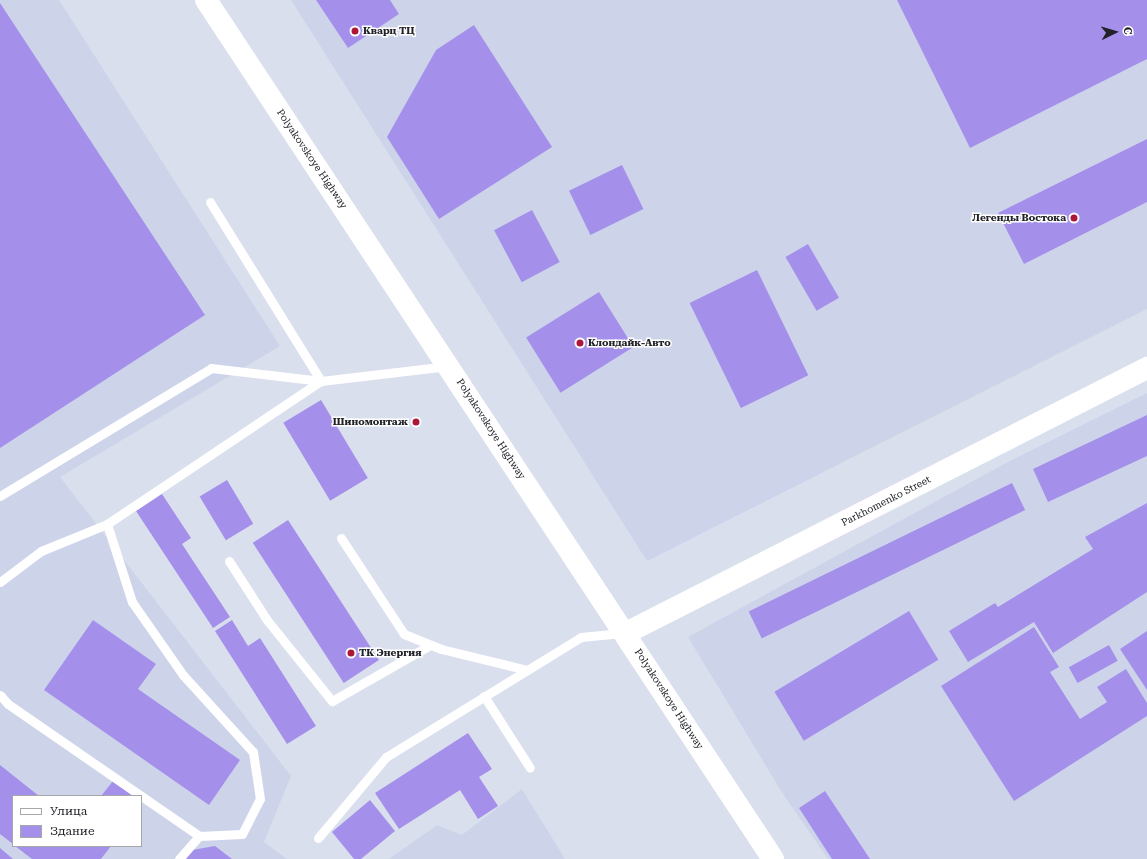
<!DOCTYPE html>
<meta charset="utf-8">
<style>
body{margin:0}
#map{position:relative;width:1147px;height:859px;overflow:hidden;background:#dadfee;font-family:"Roboto Serif",serif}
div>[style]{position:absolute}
.built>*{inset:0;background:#cdd4ea}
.building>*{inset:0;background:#a490ea;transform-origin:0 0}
.service>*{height:9px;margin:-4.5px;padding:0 4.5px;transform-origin:4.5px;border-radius:4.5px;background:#fff}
.tertiary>*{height:22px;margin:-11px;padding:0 11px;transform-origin:11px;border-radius:11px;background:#fff}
.secondary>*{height:22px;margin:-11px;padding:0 11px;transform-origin:11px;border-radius:11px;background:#fff}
.dots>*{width:11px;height:11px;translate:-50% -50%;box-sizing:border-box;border:2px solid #fff;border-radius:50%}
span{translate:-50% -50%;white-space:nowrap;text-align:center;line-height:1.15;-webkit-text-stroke:3px #fff;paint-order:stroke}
.poi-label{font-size:10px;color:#212228;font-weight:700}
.left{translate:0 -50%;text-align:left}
.right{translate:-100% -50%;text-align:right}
.street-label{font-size:10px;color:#212228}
.legend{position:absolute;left:12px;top:795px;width:130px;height:52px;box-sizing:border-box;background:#fff;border:1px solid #a6a7a9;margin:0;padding:5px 7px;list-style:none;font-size:12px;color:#212228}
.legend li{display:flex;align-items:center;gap:8px;height:20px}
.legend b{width:20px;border:1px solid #a6a7a9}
.north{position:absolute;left:1095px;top:12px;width:40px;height:40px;-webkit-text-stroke:3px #fff;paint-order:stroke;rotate:85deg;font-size:11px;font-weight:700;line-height:16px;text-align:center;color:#212228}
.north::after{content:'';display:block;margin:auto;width:14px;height:18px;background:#212228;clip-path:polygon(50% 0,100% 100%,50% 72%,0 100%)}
</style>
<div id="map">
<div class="built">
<div style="clip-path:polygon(evenodd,0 0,59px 0,280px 346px,60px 477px,291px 776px,264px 842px,287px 859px,0 859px,0 0,13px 796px,141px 796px,141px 846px,13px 846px,13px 796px)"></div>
<div style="clip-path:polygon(291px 0,1147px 0,1147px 309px,647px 561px)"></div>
<div style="clip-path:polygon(1147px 393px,1147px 859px,828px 859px,781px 791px,688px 637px,1006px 463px)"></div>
<div style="clip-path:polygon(522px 789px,565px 859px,389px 859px,437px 825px,462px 835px)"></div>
</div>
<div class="building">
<div style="clip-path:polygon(316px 0,390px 0,399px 14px,348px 48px)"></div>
<div style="clip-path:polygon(897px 0,1147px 0,1147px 59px,970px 148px)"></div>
<div style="clip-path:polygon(0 3px,205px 315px,0 448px)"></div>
<div style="clip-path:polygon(474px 25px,552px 147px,439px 219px,387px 137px,436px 50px)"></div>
<div style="clip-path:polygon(1147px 139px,1147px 202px,1024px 264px,998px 213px)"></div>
<div style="left:622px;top:165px;width:49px;height:59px;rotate:64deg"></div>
<div style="left:532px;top:210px;width:59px;height:43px;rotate:62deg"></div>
<div style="left:808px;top:244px;width:62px;height:26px;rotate:60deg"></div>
<div style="left:757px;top:270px;width:117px;height:75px;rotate:64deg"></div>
<div style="left:599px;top:292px;width:65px;height:86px;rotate:58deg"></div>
<div style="left:321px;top:400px;width:91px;height:44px;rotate:59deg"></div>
<div style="clip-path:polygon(1147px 415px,1147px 456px,1048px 502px,1033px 469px)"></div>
<div style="left:227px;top:480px;width:51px;height:32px;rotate:59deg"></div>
<div style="left:1012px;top:483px;width:30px;height:293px;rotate:64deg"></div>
<div style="clip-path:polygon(162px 494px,191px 538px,182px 544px,230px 617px,213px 628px,136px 511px)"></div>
<div style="clip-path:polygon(1147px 503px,1147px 592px,1053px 653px,1034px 622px,968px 662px,949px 631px,995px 603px,998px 607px,1093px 549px,1085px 537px)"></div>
<div style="left:288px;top:520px;width:167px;height:42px;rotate:57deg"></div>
<div style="left:909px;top:611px;width:57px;height:157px;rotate:59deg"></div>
<div style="clip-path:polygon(93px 620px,156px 664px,138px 689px,240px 760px,209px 805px,44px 690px)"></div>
<div style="clip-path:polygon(232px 620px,248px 646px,260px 638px,316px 726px,287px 744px,215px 631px)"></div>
<div style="clip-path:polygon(1034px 627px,1059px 667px,1050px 672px,1080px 719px,1107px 702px,1097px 687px,1126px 669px,1147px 703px,1147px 716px,1014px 801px,941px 686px)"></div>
<div style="clip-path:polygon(1147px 631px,1147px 690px,1120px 649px)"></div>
<div style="left:1109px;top:645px;width:18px;height:46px;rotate:61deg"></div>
<div style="clip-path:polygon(468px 733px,492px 769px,479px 777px,498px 806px,478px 819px,460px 790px,399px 829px,375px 793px)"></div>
<div style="clip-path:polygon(0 765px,39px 796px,13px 796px,13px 844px,0 834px)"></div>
<div style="clip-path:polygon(113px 781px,133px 796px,101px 796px)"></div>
<div style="clip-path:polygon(825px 791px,870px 859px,832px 859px,799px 808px)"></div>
<div style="clip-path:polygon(370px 800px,395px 831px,361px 859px,354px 859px,332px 832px)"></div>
<div style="clip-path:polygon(15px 846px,111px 846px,101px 859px,32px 859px)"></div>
<div style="clip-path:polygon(215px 846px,232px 859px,185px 859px,192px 850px)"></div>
<div style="clip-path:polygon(0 848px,13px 859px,0 859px)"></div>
</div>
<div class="service">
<div style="left:210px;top:202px;width:211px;rotate:58.2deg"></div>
<div style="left:0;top:496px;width:247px;rotate:-31.2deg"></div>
<div style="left:211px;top:368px;width:111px;rotate:6.7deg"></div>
<div style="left:341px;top:538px;width:115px;rotate:56.7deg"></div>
<div style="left:404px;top:634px;width:40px;rotate:22deg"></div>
<div style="left:441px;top:649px;width:89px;rotate:13.7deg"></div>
<div style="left:229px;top:561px;width:70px;rotate:57.2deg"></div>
<div style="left:267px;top:620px;width:104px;rotate:51.3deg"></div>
<div style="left:332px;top:701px;width:113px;rotate:-29.7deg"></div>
<div style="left:0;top:582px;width:51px;rotate:-37.1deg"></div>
<div style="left:41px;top:551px;width:71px;rotate:-22.2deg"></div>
<div style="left:0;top:695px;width:12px;rotate:48deg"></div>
<div style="left:8px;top:704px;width:232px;rotate:34.6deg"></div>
<div style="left:199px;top:836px;width:43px;rotate:-2.7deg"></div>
<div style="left:242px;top:834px;width:39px;rotate:-63deg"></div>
<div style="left:260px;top:799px;width:48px;rotate:-98.5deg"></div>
<div style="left:253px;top:752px;width:104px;rotate:-132.3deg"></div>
<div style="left:183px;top:675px;width:89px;rotate:-124.9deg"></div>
<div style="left:132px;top:602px;width:82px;rotate:-107.8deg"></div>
<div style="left:107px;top:524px;width:257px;rotate:-33.8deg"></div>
<div style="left:321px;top:381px;width:128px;rotate:-6.7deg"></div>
<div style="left:484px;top:696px;width:85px;rotate:57.4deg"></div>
<div style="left:318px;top:838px;width:106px;rotate:-50deg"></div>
<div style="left:386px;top:757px;width:229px;rotate:-31.6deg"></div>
<div style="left:581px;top:637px;width:41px;rotate:-5.6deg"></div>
<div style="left:179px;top:859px;width:30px;rotate:-49deg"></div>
</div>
<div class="tertiary">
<div style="left:626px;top:633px;width:585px;rotate:-26.96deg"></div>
</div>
<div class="secondary">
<div style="left:206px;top:0;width:1029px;rotate:56.57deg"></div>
</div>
<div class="dots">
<div style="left:355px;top:31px;background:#ab1639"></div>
<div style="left:1074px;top:218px;background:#ab1639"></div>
<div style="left:580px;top:343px;background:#ab1639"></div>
<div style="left:416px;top:422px;background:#ab1639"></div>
<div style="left:351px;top:653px;background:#ab1639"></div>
</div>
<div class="poi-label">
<span class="left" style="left:363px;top:31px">Кварц ТЦ</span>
<span class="right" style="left:1066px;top:218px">Легенды Востока</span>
<span class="left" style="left:588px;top:343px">Клондайк-Авто</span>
<span class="right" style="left:408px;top:422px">Шиномонтаж</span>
<span class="left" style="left:359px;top:653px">ТК Энергия</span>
</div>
<div class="street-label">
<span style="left:312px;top:159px;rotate:56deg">Polyakovskoye Highway</span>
<span style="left:491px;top:429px;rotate:57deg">Polyakovskoye Highway</span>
<span style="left:886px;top:501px;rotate:-27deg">Parkhomenko Street</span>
<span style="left:669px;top:699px;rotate:57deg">Polyakovskoye Highway</span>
</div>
<ul class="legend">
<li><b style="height:5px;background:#fff"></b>Улица</li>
<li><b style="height:11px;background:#a490ea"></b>Здание</li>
</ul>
<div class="north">С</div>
</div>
